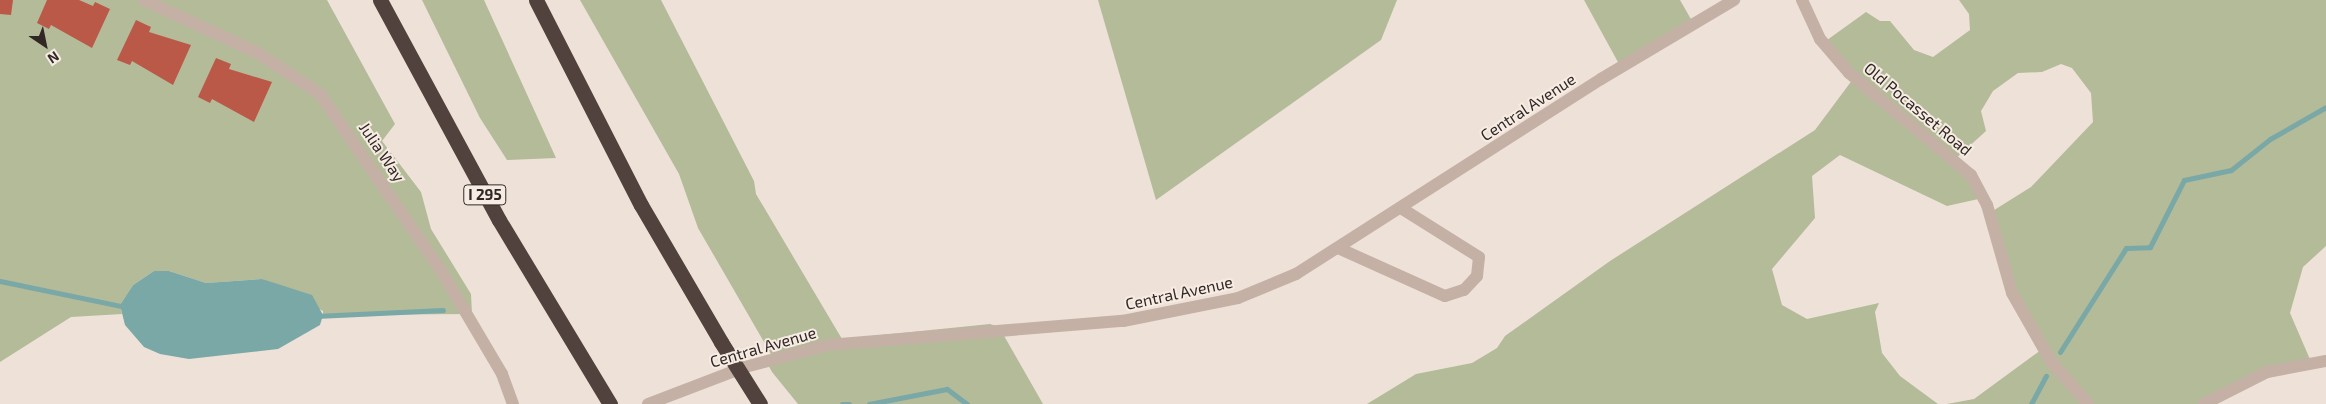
<!DOCTYPE html>
<style>
body{margin:0}
#map{position:relative;width:2326px;height:404px;overflow:hidden;background:#eee1d8;font-family:"Exo 2",sans-serif}
div>[style]{position:absolute}
.green>*{inset:0;background:#b3bb99}
.water>*{inset:0;background:#79a8a6}
.stream>*{height:5px;margin:-2.5px;padding:0 2.5px;transform-origin:2.5px;border-radius:2.5px;background:#79a8a6}
.building>*{inset:0;background:#bb5949}
.minor>*{height:12px;margin:-6px;padding:0 6px;transform-origin:6px;border-radius:6px;background:#c5b0a5}
.highway>*{height:15px;margin:-7.5px;padding:0 7.5px;transform-origin:7.5px;border-radius:7.5px;background:#51423d}
.highway-bridge>*{height:15px;margin:-7.5px;padding:0 7.5px;transform-origin:7.5px;border-radius:7.5px;background:#51423d}
span{translate:-50% -50%;white-space:nowrap;text-align:center;line-height:1.15;-webkit-text-stroke:4px #f7ece3;paint-order:stroke}
.shield-label span{padding:1px 4px;background:#f7ece3;border:1px solid;border-radius:4px;-webkit-text-stroke-width:0}
.shield-label{font-size:15px;color:#312826;font-weight:700}
.street-label{font-size:16px;color:#312826}
.north{position:absolute;left:20px;top:20px;width:50px;height:50px;-webkit-text-stroke:4px #f7ece3;paint-order:stroke;rotate:146deg;font-size:14px;font-weight:700;line-height:20px;text-align:center;color:#312826}
.north::after{content:'';display:block;margin:auto;width:18px;height:22px;background:#312826;clip-path:polygon(50% 0,100% 100%,50% 72%,0 100%)}
</style>
<div id="map">
<div class="green">
<div style="clip-path:polygon(0 0,327px 0,395px 124px,382px 141px,421px 192px,431px 229px,471px 294px,472px 314px,323px 315px,323px 311px,262px 279px,206px 283px,169px 271px,154px 271px,133px 285px,120px 305px,122px 314px,71px 317px,0 362px)"></div>
<div style="clip-path:polygon(422px 0,484px 0,556px 158px,507px 160px,480px 118px)"></div>
<div style="clip-path:polygon(580px 0,661px 0,754px 181px,756px 194px,842px 339px,990px 324px,999px 327px,1043px 404px,798px 404px,772px 372px,766px 361px,771px 354px,698px 228px,679px 174px)"></div>
<div style="clip-path:polygon(1098px 0,1397px 0,1381px 40px,1156px 200px)"></div>
<div style="clip-path:polygon(1584px 0,1680px 0,1692px 21px,1619px 64px)"></div>
<div style="clip-path:polygon(1959px 0,2326px 0,2326px 246px,2303px 267px,2290px 313px,2312px 364px,2295px 365px,2209px 404px,1947px 404px,1974px 399px,2041px 350px,2012px 294px,1991px 212px,2031px 187px,2093px 122px,2091px 93px,2072px 68px,2061px 64px,2042px 72px,2018px 73px,1993px 91px,1981px 111px,1986px 131px,1954px 160px,1983px 198px,1947px 206px,1840px 155px,1812px 176px,1815px 218px,1772px 269px,1782px 305px,1807px 319px,1879px 303px,1875px 312px,1882px 353px,1900px 376px,1938px 404px,1367px 404px,1416px 374px,1472px 363px,1497px 348px,1505px 336px,1610px 261px,1815px 130px,1853px 79px,1823px 43px,1866px 12px,1880px 21px,1890px 21px,1914px 50px,1933px 57px,1970px 30px,1969px 14px)"></div>
</div>
<div class="water">
<div style="clip-path:polygon(154px 271px,169px 271px,206px 283px,262px 279px,312px 295px,323px 315px,320px 325px,278px 349px,189px 359px,160px 354px,144px 347px,125px 325px,120px 305px,133px 285px)"></div>
</div>
<div class="stream">
<div style="left:0;top:281px;width:129px;rotate:11.7deg"></div>
<div style="left:316px;top:316px;width:127px;rotate:-2.7deg"></div>
<div style="left:2060px;top:352px;width:123px;rotate:-57.6deg"></div>
<div style="left:2126px;top:248px;width:24px;rotate:-2deg"></div>
<div style="left:2150px;top:247px;width:75px;rotate:-63.1deg"></div>
<div style="left:2184px;top:180px;width:48px;rotate:-12deg"></div>
<div style="left:2231px;top:170px;width:50px;rotate:-38.5deg"></div>
<div style="left:2270px;top:139px;width:64px;rotate:-29.7deg"></div>
<div style="left:842px;top:404px;width:7px"></div>
<div style="left:869px;top:404px;width:79px;rotate:-10.9deg"></div>
<div style="left:947px;top:389px;width:25px;rotate:37deg"></div>
<div style="left:2031px;top:404px;width:32px;rotate:-62deg"></div>
</div>
<div class="building">
<div style="clip-path:polygon(0 0,13px 0,11px 15px,0 14px)"></div>
<div style="clip-path:polygon(47px 0,79px 0,93px 6px,95px 2px,110px 9px,92px 48px,51px 25px,49px 29px,37px 23px)"></div>
<div style="clip-path:polygon(136px 20px,151px 27px,149px 32px,191px 45px,173px 85px,132px 61px,130px 65px,117px 60px)"></div>
<div style="clip-path:polygon(216px 58px,231px 64px,229px 69px,272px 82px,254px 122px,212px 99px,210px 103px,198px 97px)"></div>
</div>
<div class="minor">
<div style="left:144px;top:0;width:123px;rotate:24.9deg"></div>
<div style="left:256px;top:52px;width:77px;rotate:33.3deg"></div>
<div style="left:320px;top:94px;width:212px;rotate:55.6deg"></div>
<div style="left:440px;top:269px;width:122px;rotate:59.4deg"></div>
<div style="left:502px;top:374px;width:32px;rotate:70deg"></div>
<div style="left:1802px;top:0;width:43px;rotate:65.2deg"></div>
<div style="left:1820px;top:39px;width:45px;rotate:49.5deg"></div>
<div style="left:1849px;top:73px;width:159px;rotate:39.9deg"></div>
<div style="left:1971px;top:175px;width:34px;rotate:62deg"></div>
<div style="left:1987px;top:205px;width:91px;rotate:74.1deg"></div>
<div style="left:2012px;top:293px;width:77px;rotate:60.4deg"></div>
<div style="left:2050px;top:360px;width:58px;rotate:49.2deg"></div>
<div style="left:1338px;top:248px;width:117px;rotate:24.2deg"></div>
<div style="left:1445px;top:296px;width:20px;rotate:-18deg"></div>
<div style="left:1464px;top:290px;width:19px;rotate:-47deg"></div>
<div style="left:1477px;top:276px;width:19px;rotate:-84deg"></div>
<div style="left:1479px;top:257px;width:92px;rotate:-147.9deg"></div>
<div style="left:648px;top:404px;width:104px;rotate:-20.9deg"></div>
<div style="left:745px;top:367px;width:86px;rotate:-14.8deg"></div>
<div style="left:828px;top:345px;width:296px;rotate:-4.7deg"></div>
<div style="left:1123px;top:321px;width:117px;rotate:-11.3deg"></div>
<div style="left:1238px;top:298px;width:63px;rotate:-22.5deg"></div>
<div style="left:1296px;top:274px;width:362px;rotate:-32.6deg"></div>
<div style="left:1601px;top:79px;width:155px;rotate:-30.7deg"></div>
<div style="left:2204px;top:404px;width:71px;rotate:-26.9deg"></div>
<div style="left:2267px;top:372px;width:60px;rotate:-10.6deg"></div>
</div>
<div class="highway">
<div style="left:380px;top:0;width:250px;rotate:61.6deg"></div>
<div style="left:499px;top:220px;width:215px;rotate:58.9deg"></div>
<div style="left:536px;top:0;width:230px;rotate:62.9deg"></div>
<div style="left:641px;top:205px;width:159px;rotate:59.7deg"></div>
</div>
<div class="highway-bridge">
<div style="left:721px;top:342px;width:73px;rotate:57.8deg"></div>
</div>
<div class="shield-label">
<span style="left:485px;top:195px">I 295</span>
</div>
<div class="street-label">
<span style="left:1528px;top:107px;rotate:-33deg">Central Avenue</span>
<span style="left:1918px;top:109px;rotate:40deg">Old Pocasset Road</span>
<span style="left:382px;top:152px;rotate:56deg">Julia Way</span>
<span style="left:1179px;top:293px;rotate:-12deg">Central Avenue</span>
<span style="left:763px;top:347px;rotate:-16deg">Central Avenue</span>
</div>
<div class="north">N</div>
</div>
